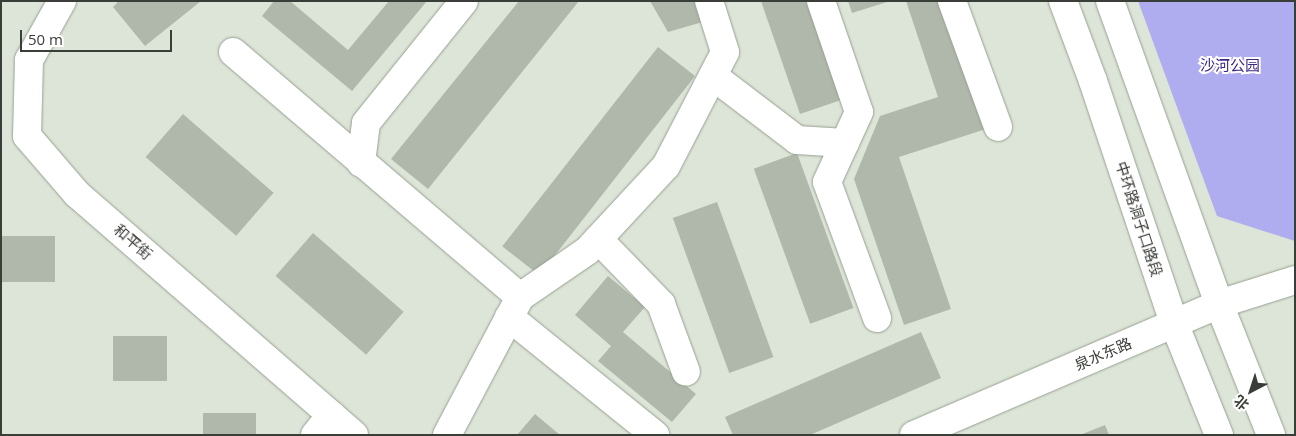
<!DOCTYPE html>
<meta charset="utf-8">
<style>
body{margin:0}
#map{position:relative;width:1296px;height:436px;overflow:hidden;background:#dce5d7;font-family:"Open Sans","Noto Sans SC",sans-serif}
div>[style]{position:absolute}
.green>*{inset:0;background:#afacef}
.building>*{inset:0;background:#afb8aa;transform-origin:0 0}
.roads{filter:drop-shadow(0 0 1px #97a093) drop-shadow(0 0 1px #97a093)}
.minor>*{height:28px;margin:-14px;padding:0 14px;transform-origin:14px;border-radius:14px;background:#fff}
.major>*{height:28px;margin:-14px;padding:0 14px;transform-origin:14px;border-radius:14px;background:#fff}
span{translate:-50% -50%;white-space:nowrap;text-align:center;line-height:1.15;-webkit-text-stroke:4px #fff;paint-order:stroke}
.park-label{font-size:15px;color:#3d2a86}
.street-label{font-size:15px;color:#3a3e38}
.frame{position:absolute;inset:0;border:2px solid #3a3e38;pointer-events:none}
.north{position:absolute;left:1226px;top:366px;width:50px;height:50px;-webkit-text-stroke:4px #fff;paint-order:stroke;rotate:220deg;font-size:14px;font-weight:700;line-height:20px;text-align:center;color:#3a3e38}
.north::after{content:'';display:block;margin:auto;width:18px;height:22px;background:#3a3e38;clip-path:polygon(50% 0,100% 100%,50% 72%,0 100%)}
.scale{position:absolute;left:20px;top:30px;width:152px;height:22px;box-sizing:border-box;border:2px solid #3a3e38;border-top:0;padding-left:6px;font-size:15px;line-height:18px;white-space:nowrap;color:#3a3e38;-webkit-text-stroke:4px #fff;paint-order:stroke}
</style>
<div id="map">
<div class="green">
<div style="clip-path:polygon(1138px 1px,1295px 1px,1295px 241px,1217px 216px)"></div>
</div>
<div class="building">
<div style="clip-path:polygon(119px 1px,201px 1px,145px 46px,113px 7px)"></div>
<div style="clip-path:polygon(274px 1px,290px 1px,348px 50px,389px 1px,427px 1px,352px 91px,262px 16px)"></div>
<div style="clip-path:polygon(519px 1px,579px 1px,428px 189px,391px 159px)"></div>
<div style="clip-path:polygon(650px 1px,695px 1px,706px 21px,668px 32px)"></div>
<div style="clip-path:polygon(761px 1px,815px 1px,847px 98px,800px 114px)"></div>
<div style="clip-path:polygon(848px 1px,886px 1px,887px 2px,852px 13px)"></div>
<div style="clip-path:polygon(906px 1px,943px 1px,986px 129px,899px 157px,951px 309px,904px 325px,854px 179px,880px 116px,938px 97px)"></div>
<div style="left:658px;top:47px;width:47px;height:253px;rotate:38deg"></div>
<div style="left:183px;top:114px;width:120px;height:57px;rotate:41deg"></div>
<div style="left:797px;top:153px;width:165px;height:46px;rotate:70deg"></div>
<div style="left:717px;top:202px;width:165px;height:47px;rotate:70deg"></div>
<div style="left:313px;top:233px;width:120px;height:57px;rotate:41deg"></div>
<div style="left:55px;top:236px;width:46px;height:53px;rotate:90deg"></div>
<div style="clip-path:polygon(608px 276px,645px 307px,623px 332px,696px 394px,672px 422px,598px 361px,611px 346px,575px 315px)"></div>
<div style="clip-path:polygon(921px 332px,941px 378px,810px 435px,733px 435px,725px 417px)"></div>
<div style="left:113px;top:336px;width:54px;height:45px"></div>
<div style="left:203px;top:413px;width:53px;height:22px"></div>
<div style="clip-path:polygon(535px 414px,560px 435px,517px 435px)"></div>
<div style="clip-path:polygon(1105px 425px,1109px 435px,1080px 435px)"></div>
</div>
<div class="roads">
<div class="minor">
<div style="left:62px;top:1px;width:68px;rotate:119.2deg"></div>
<div style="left:29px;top:60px;width:76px;rotate:91.5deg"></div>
<div style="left:27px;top:136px;width:77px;rotate:49.2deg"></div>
<div style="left:77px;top:194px;width:367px;rotate:41deg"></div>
<div style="left:821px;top:1px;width:117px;rotate:71.1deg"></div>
<div style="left:859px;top:112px;width:77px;rotate:114.6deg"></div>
<div style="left:827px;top:182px;width:145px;rotate:69.8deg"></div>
<div style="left:952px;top:1px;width:134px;rotate:69.9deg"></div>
<div style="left:233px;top:52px;width:377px;rotate:40.5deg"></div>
<div style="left:713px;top:76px;width:106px;rotate:37.3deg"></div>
<div style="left:797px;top:140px;width:48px;rotate:3.6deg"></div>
<div style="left:361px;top:163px;width:40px;rotate:-82.9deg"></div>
<div style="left:366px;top:123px;width:156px;rotate:-51.2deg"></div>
<div style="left:598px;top:239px;width:91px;rotate:45.9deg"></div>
<div style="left:661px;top:304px;width:72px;rotate:69.8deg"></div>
<div style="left:509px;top:317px;width:188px;rotate:38.9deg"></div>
<div style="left:315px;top:435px;width:26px;rotate:-51deg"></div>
<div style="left:447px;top:435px;width:156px;rotate:-62.1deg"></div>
<div style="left:520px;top:297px;width:81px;rotate:-34.5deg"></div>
<div style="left:587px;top:251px;width:116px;rotate:-47.1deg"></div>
<div style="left:666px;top:166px;width:128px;rotate:-62.6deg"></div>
<div style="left:725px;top:52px;width:53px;rotate:-107.4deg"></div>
<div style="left:914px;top:435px;width:332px;rotate:-23.2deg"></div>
<div style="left:1219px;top:304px;width:80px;rotate:-17.5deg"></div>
</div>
<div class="major">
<div style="left:1063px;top:1px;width:85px;rotate:69.4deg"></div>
<div style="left:1093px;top:81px;width:255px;rotate:71.5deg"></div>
<div style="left:1174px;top:323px;width:121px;rotate:68.1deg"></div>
<div style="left:1110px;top:1px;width:322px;rotate:70.2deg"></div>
<div style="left:1219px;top:304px;width:141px;rotate:68.3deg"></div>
</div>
</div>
<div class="park-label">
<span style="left:1230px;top:66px">沙河公园</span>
</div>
<div class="street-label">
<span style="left:1139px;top:219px;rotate:72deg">中环路洞子口路段</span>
<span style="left:133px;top:242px;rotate:41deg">和平街</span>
<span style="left:1103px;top:354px;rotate:-23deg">泉水东路</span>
</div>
<div class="frame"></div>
<div class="north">北</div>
<div class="scale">50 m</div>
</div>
